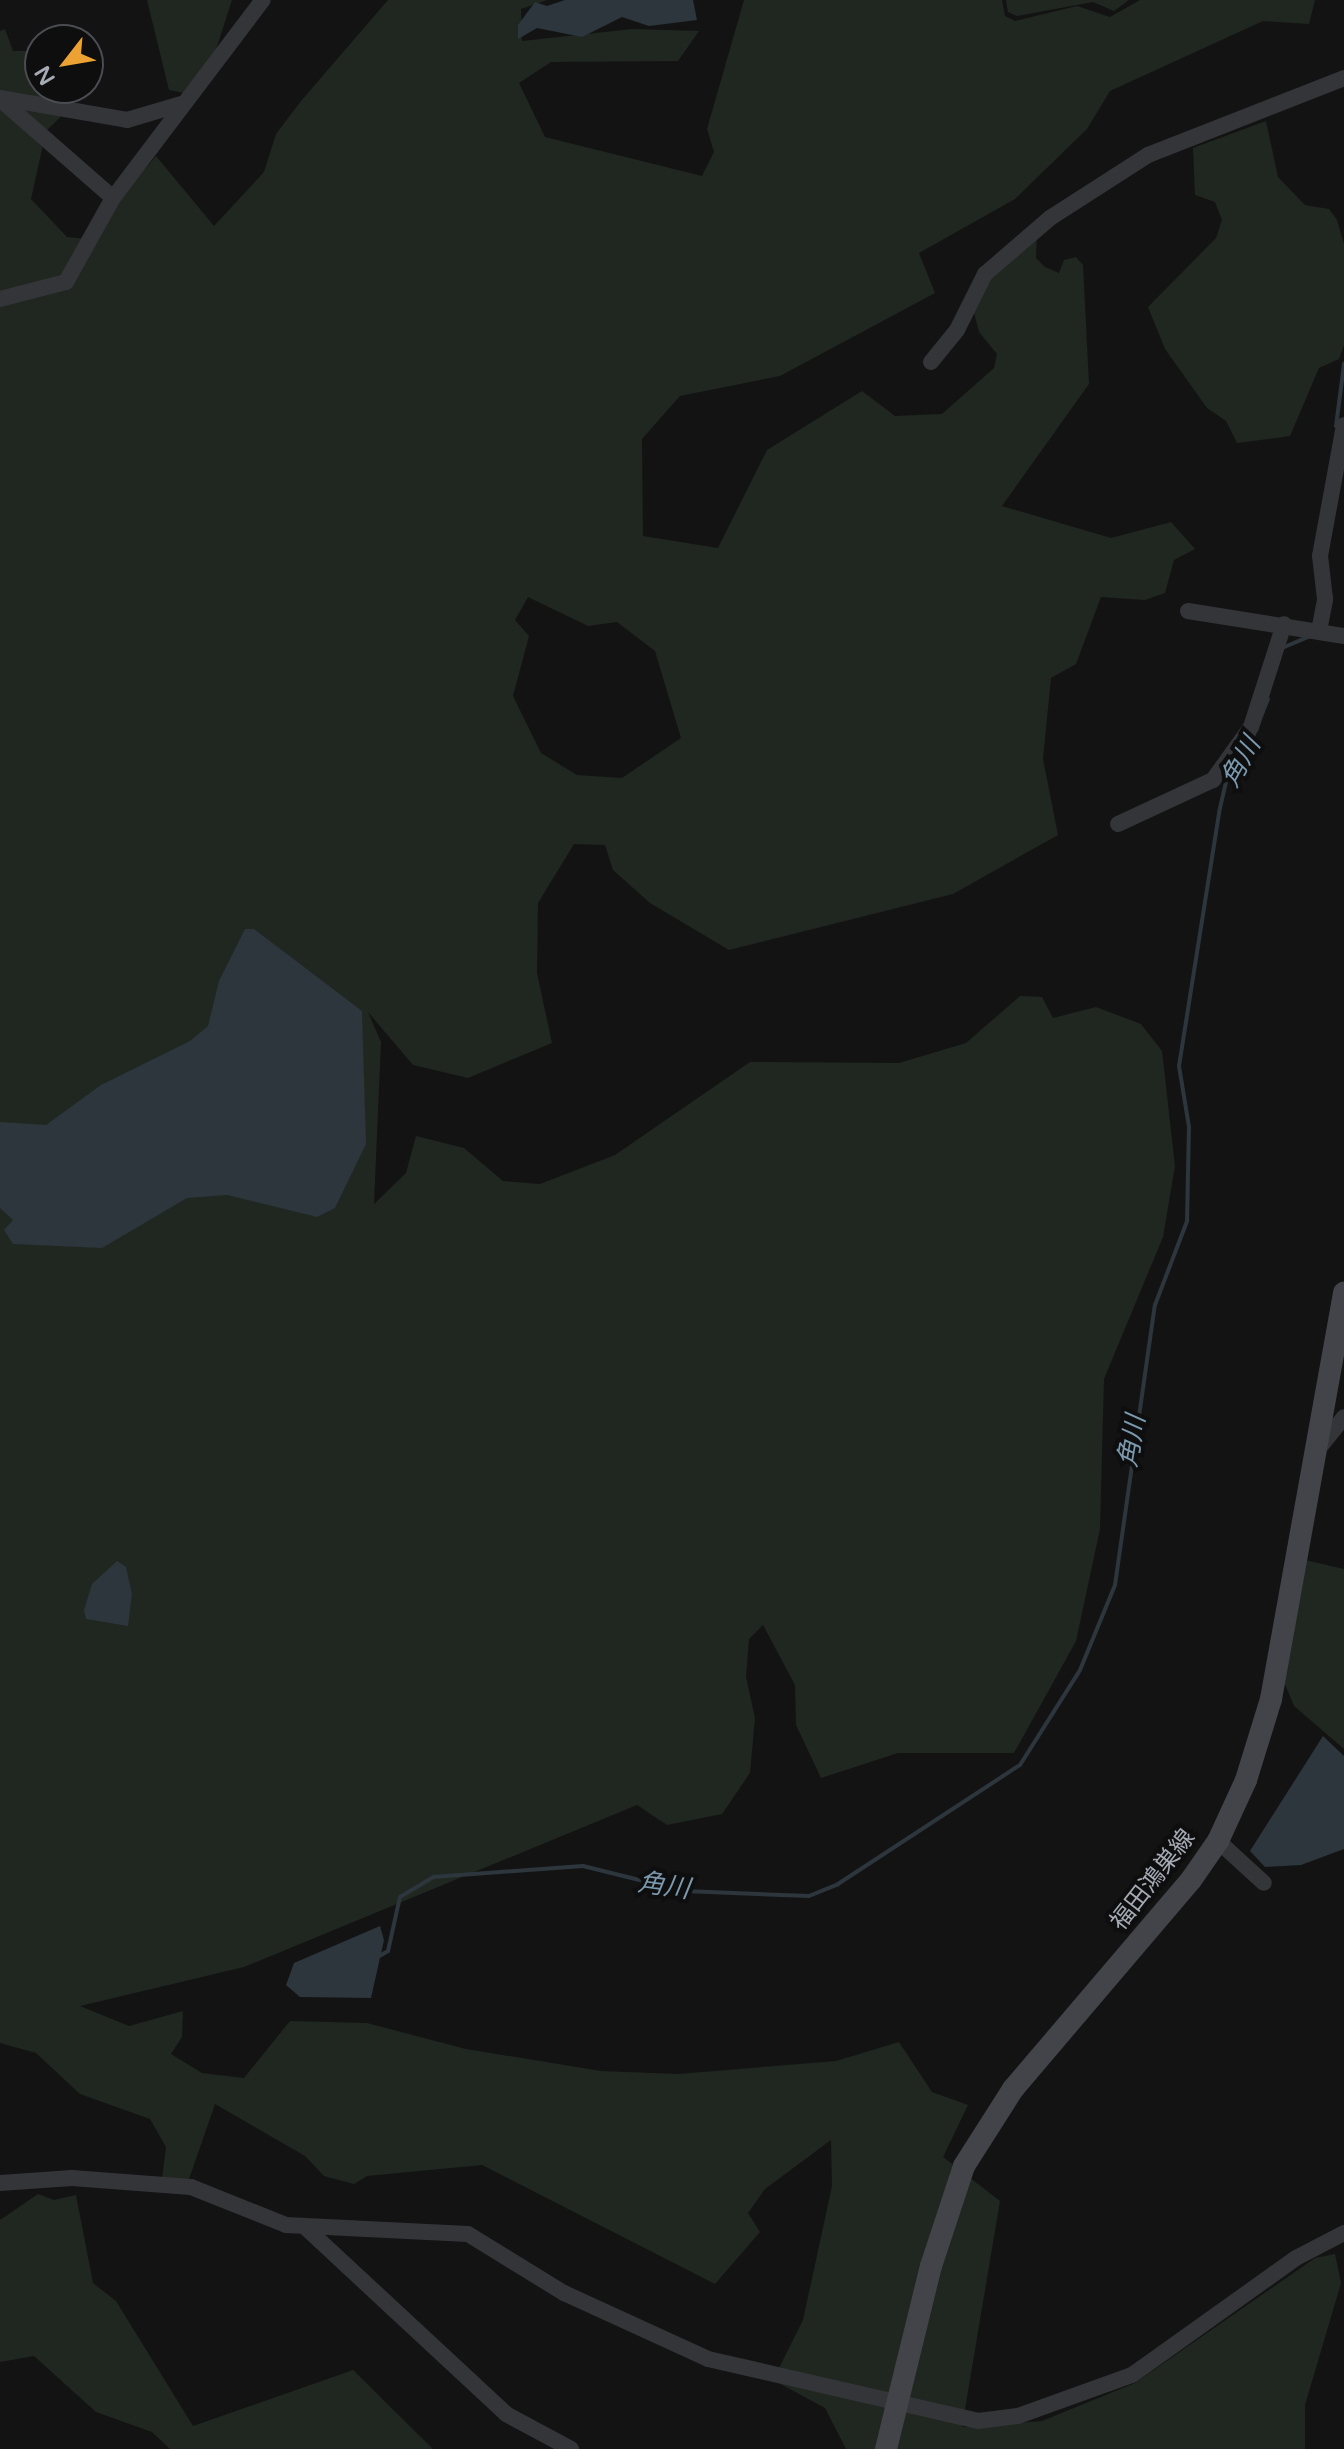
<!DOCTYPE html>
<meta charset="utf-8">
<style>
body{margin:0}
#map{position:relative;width:1344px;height:2449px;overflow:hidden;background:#131314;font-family:"Varela Round","Noto Sans JP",sans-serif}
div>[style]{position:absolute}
.green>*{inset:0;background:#1f2720}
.water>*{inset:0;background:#2c363c}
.stream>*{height:4px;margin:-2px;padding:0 2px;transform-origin:2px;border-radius:2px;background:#2c363c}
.street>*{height:16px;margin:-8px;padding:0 8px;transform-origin:8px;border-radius:8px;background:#343539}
.secondary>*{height:22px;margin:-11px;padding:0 11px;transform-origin:11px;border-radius:11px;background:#424449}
span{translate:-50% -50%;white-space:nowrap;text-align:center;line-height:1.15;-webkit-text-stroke:8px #0e0e0f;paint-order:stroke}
.street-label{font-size:24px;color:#a5aab4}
.water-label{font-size:26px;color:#7c9aaf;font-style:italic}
.north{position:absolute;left:24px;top:24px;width:80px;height:80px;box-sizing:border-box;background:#0e0e0f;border:2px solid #4a4c51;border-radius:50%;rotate:239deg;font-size:22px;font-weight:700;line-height:32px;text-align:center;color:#a5aab4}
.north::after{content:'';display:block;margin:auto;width:28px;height:36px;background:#eca233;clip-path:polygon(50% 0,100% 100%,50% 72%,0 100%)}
</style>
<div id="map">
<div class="green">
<div style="clip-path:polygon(147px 0,232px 0,213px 59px,184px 93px,169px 90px)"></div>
<div style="clip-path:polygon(evenodd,388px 0,547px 0,521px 9px,522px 41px,632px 29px,699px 31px,678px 61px,551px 62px,519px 83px,545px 137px,702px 176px,714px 152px,707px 129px,744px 0,1002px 0,1005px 16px,1015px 21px,1077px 6px,1110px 17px,1140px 0,1315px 0,1309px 24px,1263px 21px,1110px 91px,1087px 129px,1015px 199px,919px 253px,935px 293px,780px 376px,680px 396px,642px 439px,643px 536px,718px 548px,767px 450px,862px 391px,895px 416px,942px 414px,994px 368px,997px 354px,979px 332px,973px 309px,989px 277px,1037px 231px,1036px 258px,1045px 267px,1059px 273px,1064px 260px,1076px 257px,1083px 265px,1089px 384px,1002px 506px,1111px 538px,1171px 522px,1195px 549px,1174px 560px,1165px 593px,1145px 600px,1101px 597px,1076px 664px,1051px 678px,1043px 759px,1058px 835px,953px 894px,729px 950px,650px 903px,613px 870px,605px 845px,574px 844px,538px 903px,537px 973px,552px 1043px,468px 1078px,413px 1065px,368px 1012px,381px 1042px,374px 1204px,406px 1173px,416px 1136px,464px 1148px,503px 1181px,540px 1184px,615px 1155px,750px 1062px,899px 1063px,966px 1043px,1020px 996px,1042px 997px,1053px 1018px,1096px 1007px,1141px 1024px,1162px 1051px,1175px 1166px,1163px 1237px,1104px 1379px,1100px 1529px,1076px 1641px,1014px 1753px,898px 1753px,821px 1778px,796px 1725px,795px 1685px,763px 1625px,749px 1639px,746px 1677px,755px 1718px,750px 1773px,722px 1814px,667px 1825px,637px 1805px,244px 1967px,80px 2006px,129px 2026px,183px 2011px,182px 2037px,171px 2054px,202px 2073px,244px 2078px,290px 2021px,367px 2023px,466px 2049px,601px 2071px,678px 2074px,836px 2061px,899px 2042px,932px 2092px,968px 2105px,943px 2157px,1000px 2201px,962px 2427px,1042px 2421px,1135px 2383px,1315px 2258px,1335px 2254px,1341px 2283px,1305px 2405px,1305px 2449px,846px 2449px,825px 2408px,773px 2380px,803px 2320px,832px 2186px,831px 2140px,765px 2189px,748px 2213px,760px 2232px,715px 2284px,482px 2165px,367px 2176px,354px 2184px,324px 2176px,305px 2156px,215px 2104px,188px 2182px,162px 2179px,166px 2147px,150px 2119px,80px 2094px,36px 2053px,0 2043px,0 31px,5px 29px,13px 51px,28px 51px,40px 67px,40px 88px,73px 88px,74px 104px,46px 131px,31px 199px,67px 237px,87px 239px,156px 156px,214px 226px,264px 172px,276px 134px,301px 101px,388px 0,528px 597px,588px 626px,617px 622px,655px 651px,681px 738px,622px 778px,577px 775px,541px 753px,513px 696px,529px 636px,515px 620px,528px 597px)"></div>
<div style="clip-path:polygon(1006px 0,1129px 0,1114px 11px,1093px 2px,1017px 16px,1008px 12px)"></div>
<div style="clip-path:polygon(1266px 121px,1278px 177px,1305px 205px,1329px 209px,1337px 220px,1344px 244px,1344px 345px,1339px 359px,1319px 368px,1290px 436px,1237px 443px,1226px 421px,1207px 408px,1165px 349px,1148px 307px,1216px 238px,1222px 220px,1215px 202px,1195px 195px,1193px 148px)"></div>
<div style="clip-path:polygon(1305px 1560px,1344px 1569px,1344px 1749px,1294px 1706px,1284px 1682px)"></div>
<div style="clip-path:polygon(38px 2194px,54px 2200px,76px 2195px,93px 2283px,116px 2301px,193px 2426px,353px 2370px,433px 2449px,170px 2449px,152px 2432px,96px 2412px,34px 2356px,0 2362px,0 2220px)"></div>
</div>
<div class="water">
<div style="clip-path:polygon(565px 0,693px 0,697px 20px,649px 26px,622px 17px,582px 37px,537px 28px,518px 39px,518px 25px,535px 2px,547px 6px)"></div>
<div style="clip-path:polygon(245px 929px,254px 929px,362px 1011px,366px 1144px,335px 1208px,317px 1217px,227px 1195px,187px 1198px,102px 1248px,13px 1244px,4px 1230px,13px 1220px,0 1208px,0 1122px,46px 1125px,101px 1085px,190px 1041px,208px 1026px,219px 981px)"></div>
<div style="clip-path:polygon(117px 1561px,126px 1567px,132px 1594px,128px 1626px,86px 1619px,84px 1610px,92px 1584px)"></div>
<div style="clip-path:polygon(1323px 1736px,1344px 1756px,1344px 1849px,1301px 1865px,1265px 1867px,1250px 1851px)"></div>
<div style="clip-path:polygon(380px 1926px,384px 1940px,371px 1998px,300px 1997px,286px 1985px,294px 1963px)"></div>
</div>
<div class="stream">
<div style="left:1336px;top:426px;width:63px;rotate:-82.6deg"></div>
<div style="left:1282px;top:648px;width:33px;rotate:-23deg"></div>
<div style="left:376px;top:1958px;width:14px;rotate:-30deg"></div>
<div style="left:388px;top:1951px;width:55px;rotate:-77.5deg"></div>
<div style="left:400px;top:1897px;width:39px;rotate:-31deg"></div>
<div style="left:433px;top:1877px;width:150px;rotate:-4.2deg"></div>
<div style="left:583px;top:1866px;width:104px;rotate:13.9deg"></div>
<div style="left:684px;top:1891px;width:125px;rotate:2.3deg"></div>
<div style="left:809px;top:1896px;width:31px;rotate:-22deg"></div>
<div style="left:838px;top:1884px;width:217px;rotate:-33.2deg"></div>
<div style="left:1020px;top:1765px;width:112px;rotate:-57.7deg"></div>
<div style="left:1080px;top:1670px;width:92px;rotate:-67.6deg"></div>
<div style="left:1115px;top:1585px;width:283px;rotate:-81.9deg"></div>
<div style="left:1155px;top:1305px;width:90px;rotate:-69.1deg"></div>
<div style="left:1187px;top:1221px;width:94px;rotate:-88.8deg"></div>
<div style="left:1189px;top:1127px;width:62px;rotate:-99.3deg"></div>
<div style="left:1179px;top:1066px;width:261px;rotate:-81deg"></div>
<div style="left:1220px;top:808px;width:28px;rotate:-77deg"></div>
<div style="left:1226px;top:781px;width:23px;rotate:-47deg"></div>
<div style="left:1242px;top:764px;width:70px;rotate:-68.2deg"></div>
</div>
<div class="street">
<div style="left:0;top:98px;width:129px;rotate:9.8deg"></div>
<div style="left:127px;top:120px;width:56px;rotate:-16.5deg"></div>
<div style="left:0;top:99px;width:150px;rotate:41.2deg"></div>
<div style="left:0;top:299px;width:68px;rotate:-14.4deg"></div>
<div style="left:66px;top:282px;width:96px;rotate:-60.8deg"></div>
<div style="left:113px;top:198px;width:248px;rotate:-52.9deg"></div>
<div style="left:931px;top:362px;width:41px;rotate:-50.9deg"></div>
<div style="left:957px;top:330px;width:63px;rotate:-63.4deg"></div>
<div style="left:985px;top:274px;width:86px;rotate:-40.7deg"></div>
<div style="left:1050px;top:218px;width:117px;rotate:-32.7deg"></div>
<div style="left:1148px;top:155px;width:211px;rotate:-21.4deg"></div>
<div style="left:1188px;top:611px;width:158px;rotate:9.1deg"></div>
<div style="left:1319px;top:631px;width:33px;rotate:-79deg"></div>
<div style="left:1325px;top:599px;width:43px;rotate:-96.6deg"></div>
<div style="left:1320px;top:556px;width:133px;rotate:-79.6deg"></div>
<div style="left:1118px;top:824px;width:105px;rotate:-24.9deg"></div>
<div style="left:1213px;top:780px;width:65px;rotate:-54.4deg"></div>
<div style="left:1251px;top:727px;width:108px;rotate:-72.2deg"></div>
<div style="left:1315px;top:1453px;width:46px;rotate:-51.1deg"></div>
<div style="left:1218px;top:1841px;width:62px;rotate:42.4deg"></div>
<div style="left:0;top:2183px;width:72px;rotate:-4deg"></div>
<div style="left:72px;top:2178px;width:119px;rotate:4.3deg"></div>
<div style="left:191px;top:2187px;width:102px;rotate:21.8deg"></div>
<div style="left:286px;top:2225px;width:182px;rotate:2.8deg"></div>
<div style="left:468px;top:2234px;width:113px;rotate:31.6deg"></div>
<div style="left:564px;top:2293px;width:158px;rotate:24.6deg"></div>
<div style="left:708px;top:2359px;width:277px;rotate:12.9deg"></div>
<div style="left:978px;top:2421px;width:40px;rotate:-7.1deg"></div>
<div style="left:1018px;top:2416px;width:121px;rotate:-19.8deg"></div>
<div style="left:1132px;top:2375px;width:201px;rotate:-35.5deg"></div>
<div style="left:1296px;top:2258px;width:54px;rotate:-27.5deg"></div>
<div style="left:305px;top:2227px;width:275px;rotate:42.9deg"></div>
<div style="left:506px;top:2414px;width:74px;rotate:28.3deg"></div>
</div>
<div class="secondary">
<div style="left:886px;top:2449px;width:188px;rotate:-76.2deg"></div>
<div style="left:931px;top:2266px;width:105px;rotate:-71.7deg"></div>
<div style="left:964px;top:2166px;width:91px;rotate:-57.5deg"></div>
<div style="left:1013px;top:2089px;width:275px;rotate:-49.6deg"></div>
<div style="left:1191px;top:1880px;width:47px;rotate:-55.3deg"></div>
<div style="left:1218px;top:1841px;width:67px;rotate:-65.3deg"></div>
<div style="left:1246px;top:1780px;width:85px;rotate:-72.8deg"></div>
<div style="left:1271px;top:1699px;width:413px;rotate:-79.8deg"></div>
</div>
<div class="street-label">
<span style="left:1153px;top:1880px;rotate:-52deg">福田鴻巣線</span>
</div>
<div class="water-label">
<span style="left:1241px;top:762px;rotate:-61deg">角川</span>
<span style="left:1132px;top:1441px;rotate:-80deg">角川</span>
<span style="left:664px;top:1886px;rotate:8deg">角川</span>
</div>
<div class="north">N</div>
</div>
